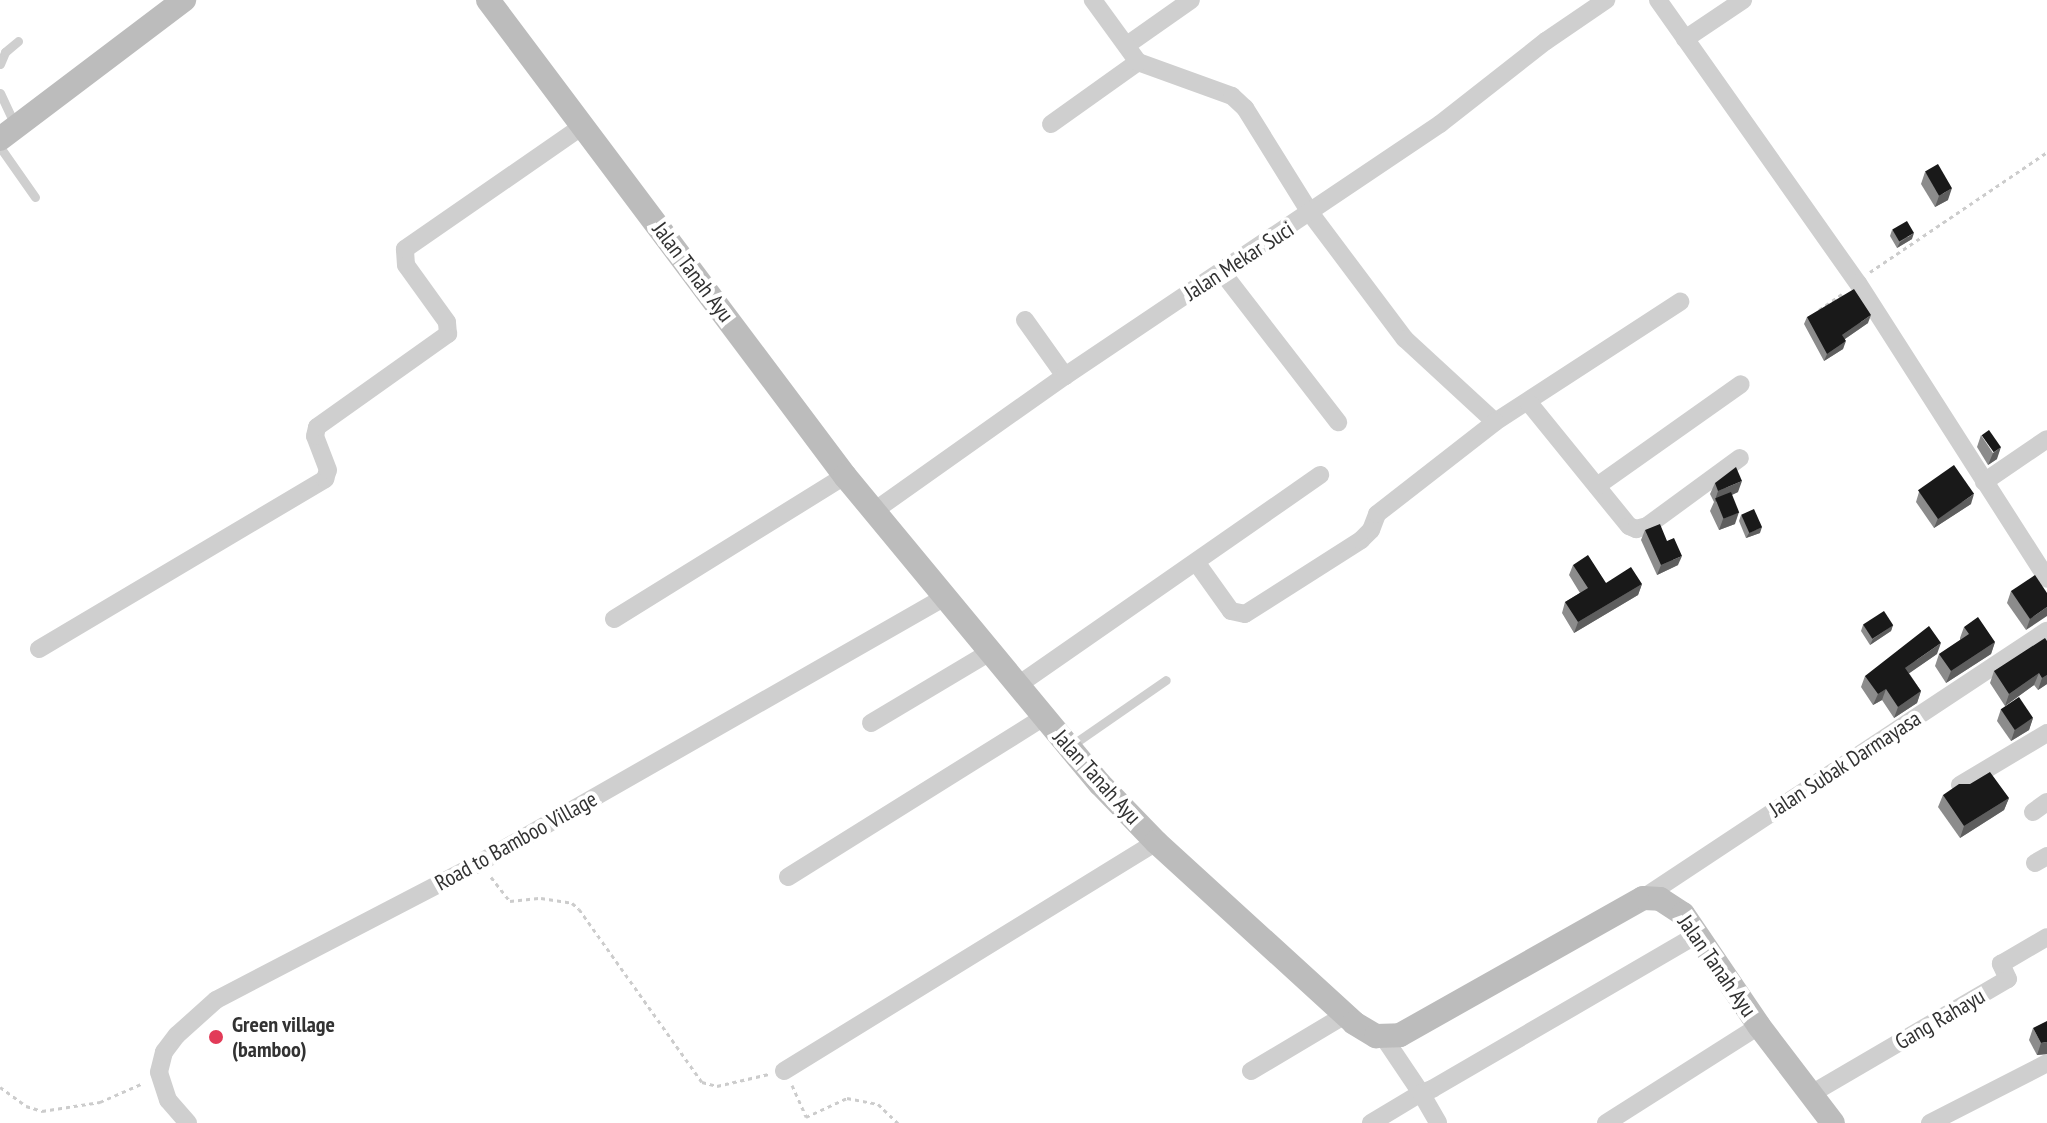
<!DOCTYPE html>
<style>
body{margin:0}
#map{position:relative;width:2047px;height:1123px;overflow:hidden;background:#fff;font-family:"PT Sans Narrow",sans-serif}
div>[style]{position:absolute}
.path>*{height:3px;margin-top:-1.5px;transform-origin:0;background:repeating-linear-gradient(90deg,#ccc 0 4px,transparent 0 8px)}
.lane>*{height:9px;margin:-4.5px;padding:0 4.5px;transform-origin:4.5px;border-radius:4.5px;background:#cfcfcf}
.street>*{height:18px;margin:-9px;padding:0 9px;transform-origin:9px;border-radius:9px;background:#cfcfcf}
.secondary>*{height:24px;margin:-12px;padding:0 12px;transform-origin:12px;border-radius:12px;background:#bcbcbc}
.wall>*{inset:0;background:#8c8c8c}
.shaded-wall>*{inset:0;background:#5e5e5e}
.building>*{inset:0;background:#191919;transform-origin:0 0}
.dots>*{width:22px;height:22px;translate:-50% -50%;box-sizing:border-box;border:4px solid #fff;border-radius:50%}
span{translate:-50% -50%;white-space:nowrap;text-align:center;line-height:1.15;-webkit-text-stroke:8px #fff;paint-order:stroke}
.street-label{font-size:22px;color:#323232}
.poi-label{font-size:22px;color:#323232;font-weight:700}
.left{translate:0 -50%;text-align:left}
</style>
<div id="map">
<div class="path">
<div style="left:1870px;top:272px;width:214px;rotate:-34.1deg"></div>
<div style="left:1819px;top:310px;width:28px;rotate:-35deg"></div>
<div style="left:491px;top:877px;width:31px;rotate:52deg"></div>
<div style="left:510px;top:901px;width:31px;rotate:-6deg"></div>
<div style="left:541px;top:898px;width:31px;rotate:9deg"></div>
<div style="left:572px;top:903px;width:9px;rotate:41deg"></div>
<div style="left:579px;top:909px;width:212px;rotate:54.6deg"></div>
<div style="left:702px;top:1082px;width:16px;rotate:15deg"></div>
<div style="left:717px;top:1086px;width:53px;rotate:-13deg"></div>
<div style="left:792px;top:1085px;width:35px;rotate:66deg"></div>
<div style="left:806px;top:1117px;width:45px;rotate:-24.9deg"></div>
<div style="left:847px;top:1098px;width:32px;rotate:11deg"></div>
<div style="left:878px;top:1104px;width:28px;rotate:44deg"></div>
<div style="left:0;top:1087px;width:32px;rotate:36deg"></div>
<div style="left:26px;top:1106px;width:17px;rotate:17deg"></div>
<div style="left:42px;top:1111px;width:59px;rotate:-8.8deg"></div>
<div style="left:100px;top:1102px;width:47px;rotate:-23.8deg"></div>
</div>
<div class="lane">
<div style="left:0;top:64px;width:13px;rotate:-67deg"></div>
<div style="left:5px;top:52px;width:17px;rotate:-40deg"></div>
<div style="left:0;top:93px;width:35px;rotate:65deg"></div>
<div style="left:0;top:147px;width:61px;rotate:55deg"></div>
<div style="left:1072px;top:745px;width:114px;rotate:-34.7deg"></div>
</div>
<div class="street">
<div style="left:1658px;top:0;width:347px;rotate:54.8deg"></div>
<div style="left:1858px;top:283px;width:351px;rotate:57.4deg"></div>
<div style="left:1685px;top:39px;width:70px;rotate:-33.9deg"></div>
<div style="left:1127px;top:45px;width:78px;rotate:-35.1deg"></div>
<div style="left:1138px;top:62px;width:100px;rotate:19.9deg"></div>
<div style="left:1232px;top:96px;width:18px;rotate:43deg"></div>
<div style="left:1245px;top:108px;width:125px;rotate:58.1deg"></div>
<div style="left:1311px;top:214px;width:156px;rotate:53.1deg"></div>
<div style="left:1405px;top:339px;width:122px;rotate:42.7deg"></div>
<div style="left:1495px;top:422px;width:221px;rotate:-33deg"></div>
<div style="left:1051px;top:124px;width:107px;rotate:-35.5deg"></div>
<div style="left:1138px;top:62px;width:77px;rotate:-126deg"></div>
<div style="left:1222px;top:272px;width:190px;rotate:52.3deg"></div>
<div style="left:1025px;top:320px;width:69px;rotate:54.5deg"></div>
<div style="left:1529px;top:403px;width:159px;rotate:50.9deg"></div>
<div style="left:1629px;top:526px;width:8px;rotate:23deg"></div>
<div style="left:1636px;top:529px;width:11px;rotate:-15deg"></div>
<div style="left:1647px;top:526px;width:115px;rotate:-36.2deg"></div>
<div style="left:1984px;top:482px;width:76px;rotate:-34.3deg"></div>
<div style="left:1597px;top:486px;width:176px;rotate:-35.3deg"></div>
<div style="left:874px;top:511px;width:234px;rotate:-35.3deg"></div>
<div style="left:1065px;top:376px;width:452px;rotate:-33.9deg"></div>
<div style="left:1440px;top:124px;width:135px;rotate:-38.1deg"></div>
<div style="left:1546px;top:41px;width:73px;rotate:-34.3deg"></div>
<div style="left:1196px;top:562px;width:60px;rotate:54.5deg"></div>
<div style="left:1231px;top:611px;width:14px;rotate:12deg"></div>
<div style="left:1245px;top:614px;width:138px;rotate:-32.5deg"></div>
<div style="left:1361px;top:540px;width:14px;rotate:-45deg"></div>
<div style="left:1371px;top:530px;width:17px;rotate:-69deg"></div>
<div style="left:1377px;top:514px;width:150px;rotate:-37.9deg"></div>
<div style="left:614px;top:619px;width:272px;rotate:-31.8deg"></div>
<div style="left:39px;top:649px;width:333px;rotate:-30.7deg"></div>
<div style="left:325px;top:479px;width:9px;rotate:-72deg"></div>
<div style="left:328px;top:470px;width:36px;rotate:-111deg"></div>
<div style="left:315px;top:436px;width:9px;rotate:-77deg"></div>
<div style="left:317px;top:427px;width:161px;rotate:-35.4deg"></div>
<div style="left:448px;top:334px;width:12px;rotate:-95deg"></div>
<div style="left:447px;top:322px;width:70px;rotate:-125.7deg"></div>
<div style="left:406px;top:265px;width:16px;rotate:-94deg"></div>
<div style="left:405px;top:249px;width:218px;rotate:-34.7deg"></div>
<div style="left:1018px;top:685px;width:368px;rotate:-34.8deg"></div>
<div style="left:871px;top:723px;width:141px;rotate:-30.8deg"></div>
<div style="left:1960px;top:785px;width:101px;rotate:-30.9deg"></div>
<div style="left:2033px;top:812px;width:17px;rotate:-36deg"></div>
<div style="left:2035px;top:863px;width:14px;rotate:-30deg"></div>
<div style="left:788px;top:877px;width:302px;rotate:-32deg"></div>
<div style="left:1643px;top:898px;width:484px;rotate:-33.5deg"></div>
<div style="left:1384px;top:1038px;width:66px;rotate:56.1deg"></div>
<div style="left:1421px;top:1093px;width:12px;rotate:-20deg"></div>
<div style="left:1432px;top:1089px;width:308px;rotate:-30.2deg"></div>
<div style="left:784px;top:1071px;width:437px;rotate:-31.6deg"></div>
<div style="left:1251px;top:1071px;width:109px;rotate:-30.8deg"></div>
<div style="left:1811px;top:1094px;width:228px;rotate:-30.3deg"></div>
<div style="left:2008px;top:979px;width:17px;rotate:-115deg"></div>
<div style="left:2001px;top:964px;width:53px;rotate:-30.4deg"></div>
<div style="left:188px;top:1123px;width:30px;rotate:-131deg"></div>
<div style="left:168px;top:1100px;width:29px;rotate:-108deg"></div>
<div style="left:159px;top:1072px;width:21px;rotate:-76deg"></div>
<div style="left:164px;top:1052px;width:21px;rotate:-53deg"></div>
<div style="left:177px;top:1035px;width:52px;rotate:-41.9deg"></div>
<div style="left:216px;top:1000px;width:299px;rotate:-27.5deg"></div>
<div style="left:481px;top:862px;width:534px;rotate:-29.73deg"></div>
<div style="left:1371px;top:1123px;width:58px;rotate:-31deg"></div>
<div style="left:1421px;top:1093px;width:34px;rotate:60deg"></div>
<div style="left:1606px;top:1123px;width:181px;rotate:-32.4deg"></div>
<div style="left:1930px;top:1123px;width:131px;rotate:-27.1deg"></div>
</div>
<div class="secondary">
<div style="left:488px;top:0;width:595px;rotate:53.13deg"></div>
<div style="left:845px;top:476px;width:400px;rotate:50.4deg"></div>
<div style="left:1100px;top:784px;width:81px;rotate:46deg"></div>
<div style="left:1156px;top:842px;width:268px;rotate:42.4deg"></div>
<div style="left:1354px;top:1023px;width:26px;rotate:31deg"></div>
<div style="left:1376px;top:1036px;width:24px;rotate:-2deg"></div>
<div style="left:1400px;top:1035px;width:279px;rotate:-29.4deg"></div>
<div style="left:1643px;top:898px;width:17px;rotate:3deg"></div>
<div style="left:1660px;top:899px;width:27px;rotate:33deg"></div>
<div style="left:1683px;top:914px;width:135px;rotate:55.8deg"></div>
<div style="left:1759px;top:1026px;width:122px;rotate:52.7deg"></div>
<div style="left:0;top:139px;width:231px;rotate:-37.1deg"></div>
</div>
<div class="wall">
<div style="clip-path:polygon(1925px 172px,1948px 200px,1935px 207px,1921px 184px)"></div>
<div style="clip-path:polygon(1892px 230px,1912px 239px,1897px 248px,1890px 236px)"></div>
<div style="clip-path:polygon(1807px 317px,1868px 323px,1845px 339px,1843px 349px,1824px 361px,1804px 324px)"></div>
<div style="clip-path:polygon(1981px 435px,1997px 459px,1988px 465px,1977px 447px)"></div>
<div style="clip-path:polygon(1715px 483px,1738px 492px,1732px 495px,1735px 524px,1719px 530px,1710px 511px,1714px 502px,1710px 494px)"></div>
<div style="clip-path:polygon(1919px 492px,1971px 504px,1934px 528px,1916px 502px)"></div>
<div style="clip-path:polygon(1741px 515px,1760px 533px,1746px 538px,1739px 521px)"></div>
<div style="clip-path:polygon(1645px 530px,1678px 565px,1657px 575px,1641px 540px)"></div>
<div style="clip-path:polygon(1573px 565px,1606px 583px,1642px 584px,1638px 595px,1574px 633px,1562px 613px,1565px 602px,1580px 593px,1569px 575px)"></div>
<div style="clip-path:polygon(2011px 591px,2047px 593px,2026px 630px,2007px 603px)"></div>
<div style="clip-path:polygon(1863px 625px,1893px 625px,1891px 631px,1870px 645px,1861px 631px)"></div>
<div style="clip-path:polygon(1964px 627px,1995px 642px,1991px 654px,1946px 683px,1935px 666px,1939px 654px,1960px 640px,1960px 638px)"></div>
<div style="clip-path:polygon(2047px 641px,2047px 684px,2038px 690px,2034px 685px,2005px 706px,1990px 683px,1994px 671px)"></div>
<div style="clip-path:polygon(1937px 654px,1909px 673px,1921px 691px,1917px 703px,1894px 718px,1882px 700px,1873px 705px,1861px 687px,1865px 676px)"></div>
<div style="clip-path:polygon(2001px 709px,2033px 718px,2029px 730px,2011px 741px,1997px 721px)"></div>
<div style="clip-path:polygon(1943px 795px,2009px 798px,2004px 810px,1960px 838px,1938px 807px)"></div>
<div style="clip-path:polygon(2033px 1028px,2047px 1054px,2037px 1055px,2029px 1040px)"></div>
</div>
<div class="shaded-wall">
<div style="clip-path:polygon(1952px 188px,1948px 200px,1935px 207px,1939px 196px)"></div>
<div style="clip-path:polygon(1914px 233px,1912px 239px,1897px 248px,1900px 242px)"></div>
<div style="clip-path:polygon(1871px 315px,1868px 323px,1839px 343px,1842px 335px)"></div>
<div style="clip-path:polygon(1846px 341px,1843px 349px,1824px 361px,1827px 354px)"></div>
<div style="clip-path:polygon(2001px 447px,1997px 459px,1988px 465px,1993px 453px)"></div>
<div style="clip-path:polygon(1742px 481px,1738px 492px,1716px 502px,1715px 500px,1718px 491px)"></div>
<div style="clip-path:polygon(1974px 494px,1971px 504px,1934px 528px,1938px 518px)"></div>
<div style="clip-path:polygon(1739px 512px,1735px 524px,1719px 530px,1723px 519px)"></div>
<div style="clip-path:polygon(1762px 527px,1760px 533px,1746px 538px,1749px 533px)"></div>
<div style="clip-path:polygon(1682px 556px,1678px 565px,1657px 575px,1661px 565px)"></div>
<div style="clip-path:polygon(1642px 584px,1638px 595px,1574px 633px,1578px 622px)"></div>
<div style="clip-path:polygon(2047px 607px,2047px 616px,2026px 630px,2030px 619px)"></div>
<div style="clip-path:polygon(1893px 625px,1891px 631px,1870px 645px,1873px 639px)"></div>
<div style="clip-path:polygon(1995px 642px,1991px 654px,1946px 683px,1951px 671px)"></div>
<div style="clip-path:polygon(1941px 643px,1937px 654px,1901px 679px,1905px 668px)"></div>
<div style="clip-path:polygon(2039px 673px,2034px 685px,2005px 706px,2009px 694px)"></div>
<div style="clip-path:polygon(2047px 675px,2047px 684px,2038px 690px,2042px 678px)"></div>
<div style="clip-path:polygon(1886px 689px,1882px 700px,1873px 705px,1878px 694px)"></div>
<div style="clip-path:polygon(1921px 691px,1917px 703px,1894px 718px,1898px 707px)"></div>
<div style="clip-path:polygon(2033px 718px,2029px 730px,2011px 741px,2015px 729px)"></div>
<div style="clip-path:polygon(2009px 798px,2004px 810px,1960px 838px,1964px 826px)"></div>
<div style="clip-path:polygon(2047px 1042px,2047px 1054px,2037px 1055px,2041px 1043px)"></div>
</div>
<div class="building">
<div style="left:1938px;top:164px;width:28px;height:15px;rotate:60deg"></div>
<div style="left:1907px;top:221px;width:14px;height:17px;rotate:60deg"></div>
<div style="clip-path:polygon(1854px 289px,1871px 315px,1842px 335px,1846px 341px,1827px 354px,1807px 317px)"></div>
<div style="left:1989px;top:430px;width:21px;height:9px;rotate:55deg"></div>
<div style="left:1954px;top:465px;width:35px;height:44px;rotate:55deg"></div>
<div style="clip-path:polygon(1736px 467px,1742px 481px,1718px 491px,1715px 483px)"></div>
<div style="left:1731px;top:492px;width:22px;height:17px;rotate:68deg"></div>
<div style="left:1754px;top:509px;width:20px;height:14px;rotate:66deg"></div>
<div style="clip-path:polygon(1660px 524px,1667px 541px,1674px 538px,1682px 556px,1661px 565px,1645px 530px)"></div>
<div style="clip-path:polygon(1588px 555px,1606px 583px,1631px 567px,1642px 584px,1578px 622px,1565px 602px,1588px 588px,1573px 565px)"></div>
<div style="clip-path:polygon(2035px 575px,2047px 593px,2047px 607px,2030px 619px,2011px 591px)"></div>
<div style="left:1884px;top:611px;width:17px;height:25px;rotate:57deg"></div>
<div style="clip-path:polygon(1978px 617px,1995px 642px,1951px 671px,1939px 654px,1969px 634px,1964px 627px)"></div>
<div style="clip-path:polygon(1929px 626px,1941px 643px,1905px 668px,1921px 691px,1898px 707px,1886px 689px,1878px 694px,1865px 676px)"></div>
<div style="clip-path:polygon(2045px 638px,2047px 641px,2047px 675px,2042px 678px,2039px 673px,2009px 694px,1994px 671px)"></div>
<div style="left:2019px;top:697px;width:25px;height:22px;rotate:56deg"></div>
<div style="clip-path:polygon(1990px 772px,2009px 798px,1964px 826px,1943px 795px,1959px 784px,1970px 784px)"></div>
<div style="clip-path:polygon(2047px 1021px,2047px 1042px,2041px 1043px,2033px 1028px)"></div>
</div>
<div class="dots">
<div style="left:216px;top:1037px;background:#e23b58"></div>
</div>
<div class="street-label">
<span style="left:1239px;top:261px;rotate:-33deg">Jalan Mekar Suci</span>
<span style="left:693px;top:272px;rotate:53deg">Jalan Tanah Ayu</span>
<span style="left:1845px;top:764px;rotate:-33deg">Jalan Subak Darmayasa</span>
<span style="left:1097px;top:777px;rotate:48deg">Jalan Tanah Ayu</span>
<span style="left:516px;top:841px;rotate:-29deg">Road to Bamboo Village</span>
<span style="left:1717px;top:966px;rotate:55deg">Jalan Tanah Ayu</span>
<span style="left:1940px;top:1019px;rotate:-30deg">Gang Rahayu</span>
</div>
<div class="poi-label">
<span class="left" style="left:232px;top:1037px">Green village<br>(bamboo)</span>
</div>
</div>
